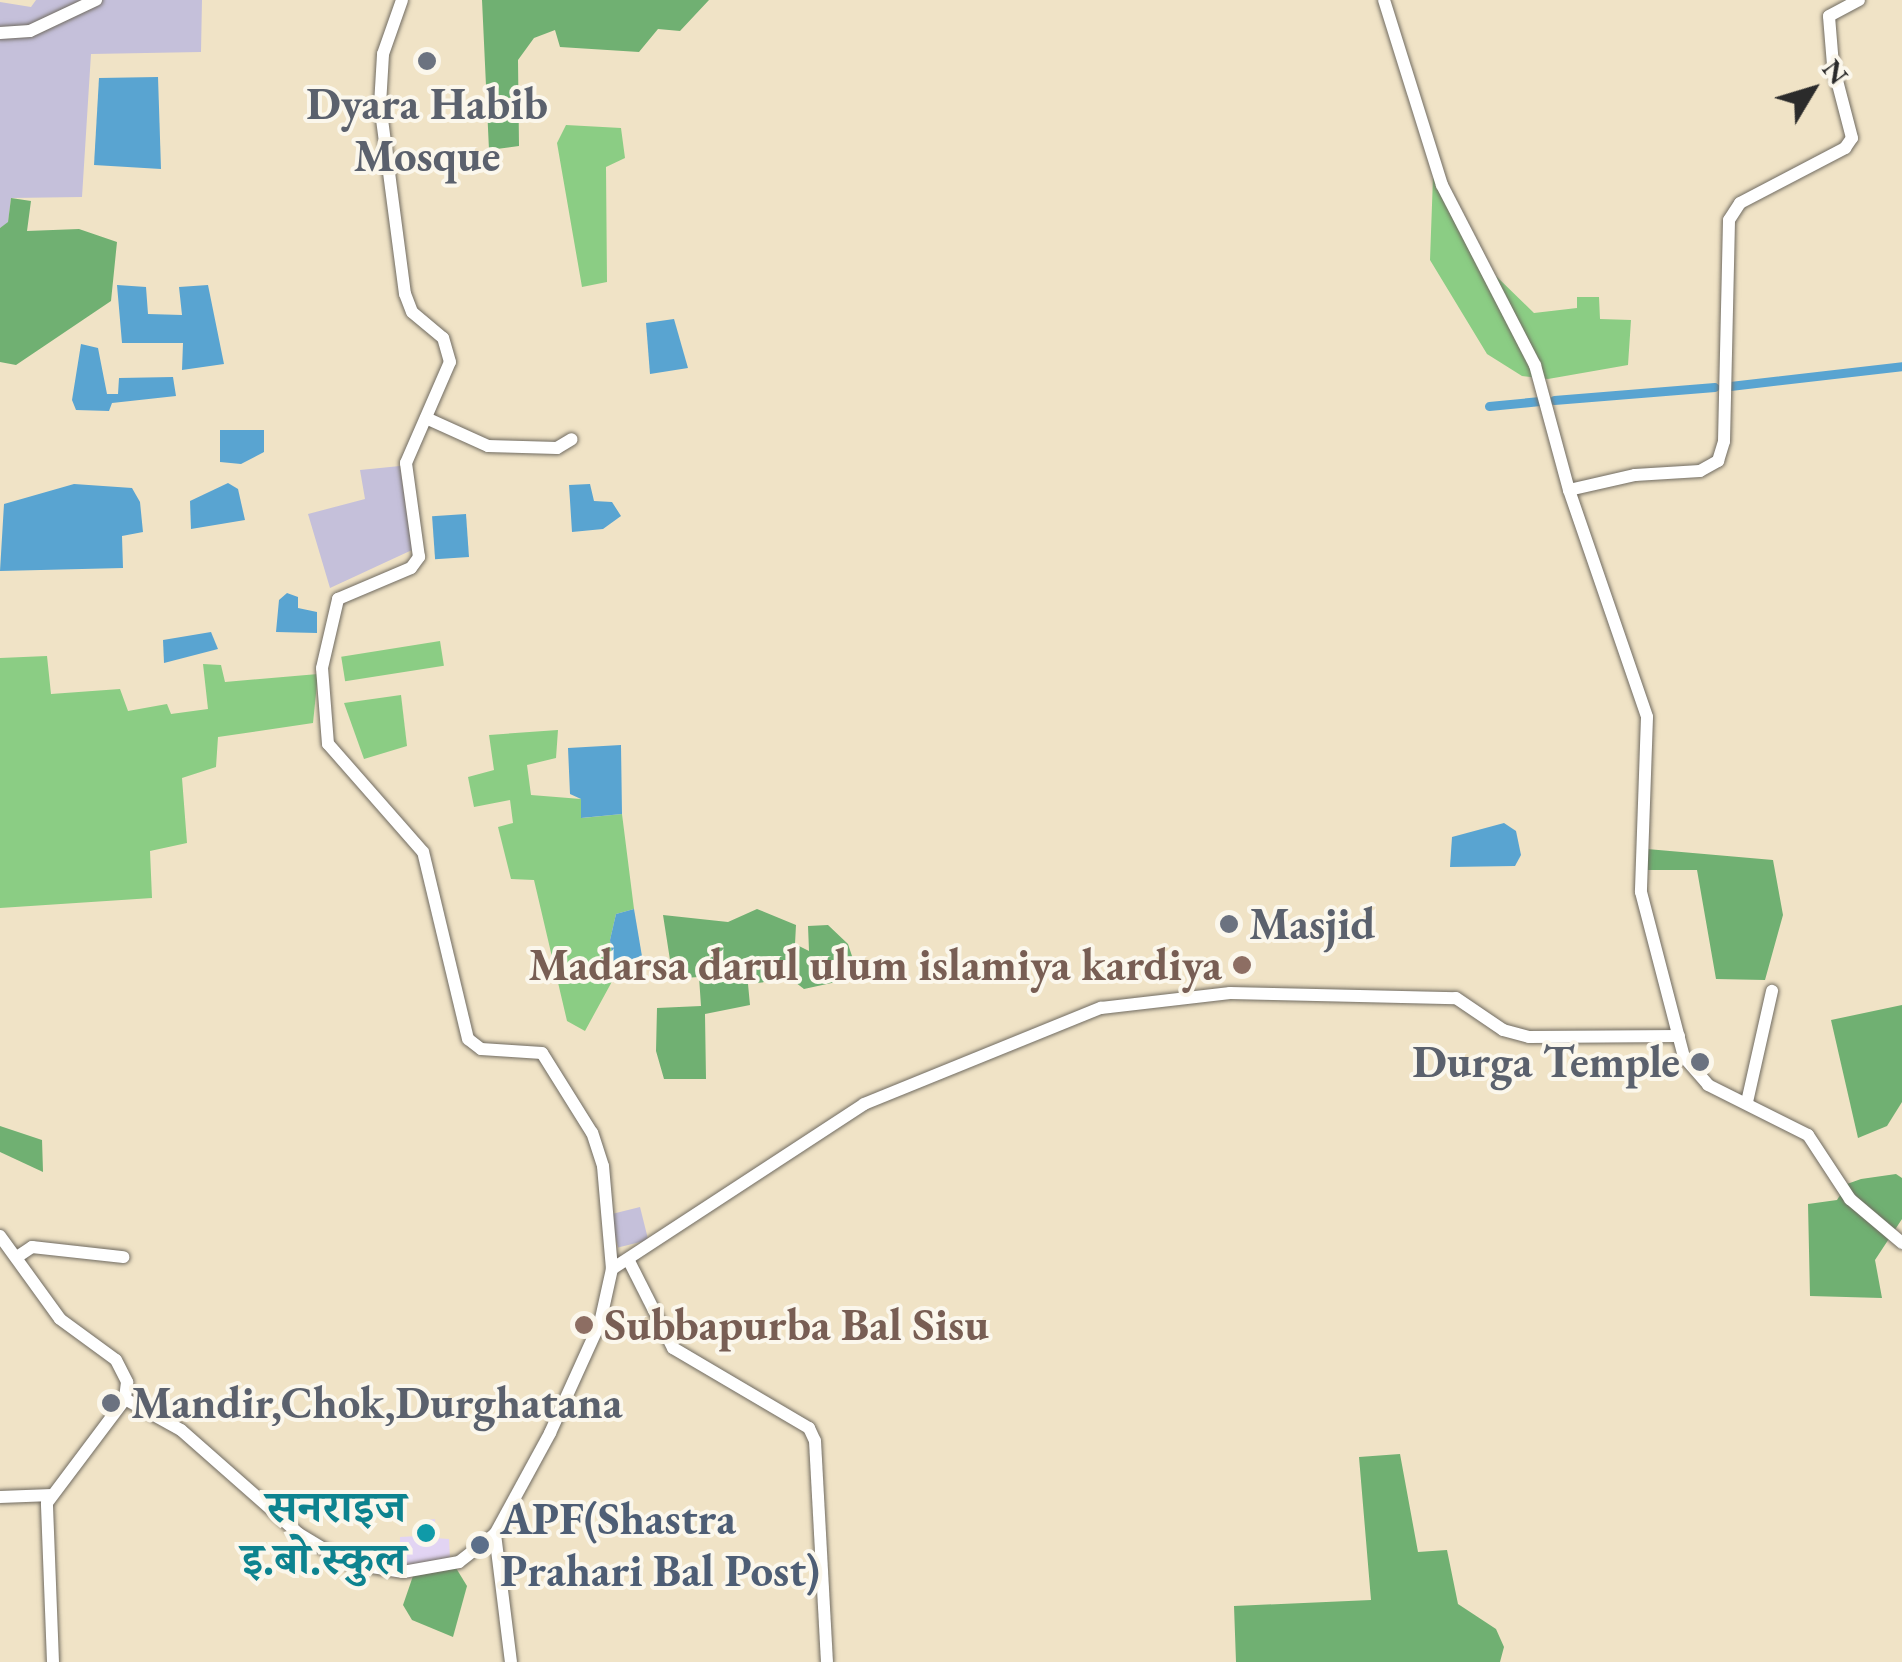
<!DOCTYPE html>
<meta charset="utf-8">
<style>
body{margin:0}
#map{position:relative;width:1902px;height:1662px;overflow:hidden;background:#f0e3c6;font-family:"EB Garamond","Noto Serif Devanagari",serif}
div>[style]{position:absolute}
.built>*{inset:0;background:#e2d4f3}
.industrial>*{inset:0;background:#c5c0da;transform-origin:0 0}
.green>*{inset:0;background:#8bcd84;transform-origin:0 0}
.forest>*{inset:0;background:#70b072}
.water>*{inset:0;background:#59a4d1;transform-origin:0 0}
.canal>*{height:9px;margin:-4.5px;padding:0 4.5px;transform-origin:4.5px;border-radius:4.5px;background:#59a4d1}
.roads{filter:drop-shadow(0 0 2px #706b61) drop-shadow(0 0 2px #706b61)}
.minor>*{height:12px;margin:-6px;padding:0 6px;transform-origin:6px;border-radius:6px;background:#fff}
.dots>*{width:28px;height:28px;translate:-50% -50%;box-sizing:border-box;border:5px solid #fbf7ec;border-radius:50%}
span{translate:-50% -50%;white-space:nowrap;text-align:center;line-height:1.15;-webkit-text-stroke:8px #fbf7ec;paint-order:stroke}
.worship-label{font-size:45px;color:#5b616d;font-weight:700}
.left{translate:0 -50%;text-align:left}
.right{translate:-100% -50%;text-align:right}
.education-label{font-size:45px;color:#785e54;font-weight:700}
.culture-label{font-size:45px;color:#0d838f;font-weight:700}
.service-label{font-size:45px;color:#4e5e75;font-weight:700}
.north{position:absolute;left:1762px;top:40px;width:100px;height:100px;-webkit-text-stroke:8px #fbf7ec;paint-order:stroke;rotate:52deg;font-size:28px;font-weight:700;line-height:40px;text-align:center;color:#2b2b2b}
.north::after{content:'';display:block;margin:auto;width:35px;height:45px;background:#2b2b2b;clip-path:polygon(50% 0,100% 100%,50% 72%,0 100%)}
</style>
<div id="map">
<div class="built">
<div style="clip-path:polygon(435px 1519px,435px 1538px,449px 1539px,450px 1558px,399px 1567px,400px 1537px,418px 1536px,419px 1521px)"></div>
</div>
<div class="industrial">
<div style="clip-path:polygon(36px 0,202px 0,201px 52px,91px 54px,82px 197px,11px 198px,8px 223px,0 228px,0 2px,31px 7px)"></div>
<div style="clip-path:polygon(400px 466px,412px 550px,330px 588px,308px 514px,365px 499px,360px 470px)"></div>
<div style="left:640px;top:1207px;width:34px;height:31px;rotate:76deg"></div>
</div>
<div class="green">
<div style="clip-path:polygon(566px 125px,621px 128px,625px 158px,606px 167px,607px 282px,582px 287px,557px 143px)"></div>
<div style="clip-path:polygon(1433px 177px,1484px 274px,1497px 277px,1534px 313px,1577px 308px,1577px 297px,1599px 297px,1600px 319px,1631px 320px,1628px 365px,1548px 379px,1522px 376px,1487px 354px,1430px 260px)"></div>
<div style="left:440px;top:641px;width:25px;height:100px;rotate:81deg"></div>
<div style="clip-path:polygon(47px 656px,51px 694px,120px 689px,128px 711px,167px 704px,171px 714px,208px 709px,203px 664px,221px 665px,225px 682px,318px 674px,313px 723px,218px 737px,216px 767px,182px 778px,187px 843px,150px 851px,152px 898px,0 908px,0 658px)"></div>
<div style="clip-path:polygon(401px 695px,407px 746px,364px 759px,344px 703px)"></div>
<div style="clip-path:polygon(558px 730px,556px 758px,527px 765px,531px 795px,581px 799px,582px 818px,622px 814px,634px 909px,616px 914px,610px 940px,615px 976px,585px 1031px,567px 1021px,534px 880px,511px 879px,498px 827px,513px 823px,510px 800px,474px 807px,468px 777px,494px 770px,489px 735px)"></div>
</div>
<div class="forest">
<div style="clip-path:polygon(482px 0,709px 0,680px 31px,658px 29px,639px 52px,560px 47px,555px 30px,534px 38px,518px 60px,519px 146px,489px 150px)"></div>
<div style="clip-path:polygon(11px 198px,31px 201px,27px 231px,79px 229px,117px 242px,111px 301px,16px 365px,0 362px,0 228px,8px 222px)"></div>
<div style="clip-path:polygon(1647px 849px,1773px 860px,1783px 915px,1765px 980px,1716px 979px,1697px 870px,1647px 870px)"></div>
<div style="clip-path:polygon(757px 909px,796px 925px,795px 944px,809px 951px,808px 926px,828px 925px,848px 944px,859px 977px,804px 989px,791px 979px,748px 984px,750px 1005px,705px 1014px,706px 1079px,664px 1079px,656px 1051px,657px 1008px,701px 1006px,699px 977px,653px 980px,658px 965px,670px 960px,663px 915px,728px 922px)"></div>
<div style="clip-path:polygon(1902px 1005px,1902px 1102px,1887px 1126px,1858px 1138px,1831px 1020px)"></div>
<div style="clip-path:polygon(0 1126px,42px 1140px,43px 1172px,0 1152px)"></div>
<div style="clip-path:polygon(1896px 1174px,1902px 1178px,1902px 1219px,1875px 1260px,1882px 1298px,1810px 1296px,1808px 1204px,1837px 1200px,1847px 1184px,1861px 1179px)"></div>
<div style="clip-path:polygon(1400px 1454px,1418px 1552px,1447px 1550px,1458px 1604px,1496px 1629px,1504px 1647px,1500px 1662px,1236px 1662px,1234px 1606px,1371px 1600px,1359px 1457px)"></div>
<div style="clip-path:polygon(456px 1568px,467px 1586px,453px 1637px,412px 1620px,403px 1605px,413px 1576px)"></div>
</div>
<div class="water">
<div style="clip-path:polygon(158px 77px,161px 169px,94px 165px,99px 78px)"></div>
<div style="clip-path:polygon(117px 285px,146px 287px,148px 314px,182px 315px,179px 287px,208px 285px,224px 364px,182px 370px,183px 343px,122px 343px)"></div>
<div style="clip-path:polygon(674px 319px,688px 368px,650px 374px,646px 323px)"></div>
<div style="clip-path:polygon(81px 344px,98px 348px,107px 394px,118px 394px,119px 378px,173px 377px,176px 396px,112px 403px,109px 411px,76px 410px,72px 400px)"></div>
<div style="clip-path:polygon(220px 430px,264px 430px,264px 452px,241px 464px,220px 462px)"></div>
<div style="clip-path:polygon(228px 483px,238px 489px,245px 520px,191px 529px,190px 501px)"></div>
<div style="clip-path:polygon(74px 484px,132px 488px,140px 502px,143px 532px,122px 536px,123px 568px,0 571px,4px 504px)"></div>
<div style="clip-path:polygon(590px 484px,594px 501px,612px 502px,621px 516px,603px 529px,572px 532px,569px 485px)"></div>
<div style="left:466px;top:514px;width:43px;height:34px;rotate:86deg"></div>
<div style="clip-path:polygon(287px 593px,298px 597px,298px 608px,317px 612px,317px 633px,276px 632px,279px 600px)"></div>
<div style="clip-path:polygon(211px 632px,218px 649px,164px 663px,163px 640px)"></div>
<div style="clip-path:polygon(621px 745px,622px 814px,581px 818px,581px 799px,570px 794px,568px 748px)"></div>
<div style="clip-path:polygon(1504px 823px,1516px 831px,1521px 855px,1515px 866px,1450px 867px,1452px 837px)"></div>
<div style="clip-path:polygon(634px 909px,645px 974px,615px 976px,610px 940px,616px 914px)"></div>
</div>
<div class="canal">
<div style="left:1730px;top:386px;width:173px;rotate:-6.6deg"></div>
<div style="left:1554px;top:400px;width:161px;rotate:-4.6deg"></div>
<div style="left:1489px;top:406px;width:51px;rotate:-5.6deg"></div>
</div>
<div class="roads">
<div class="minor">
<div style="left:1384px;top:0;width:194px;rotate:72.6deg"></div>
<div style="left:1442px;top:185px;width:203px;rotate:62.7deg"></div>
<div style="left:1535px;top:365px;width:130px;rotate:74.8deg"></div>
<div style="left:1569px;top:490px;width:240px;rotate:71deg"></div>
<div style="left:1647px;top:717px;width:175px;rotate:92deg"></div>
<div style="left:1641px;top:892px;width:171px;rotate:75.4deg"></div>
<div style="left:1684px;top:1057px;width:37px;rotate:49deg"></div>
<div style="left:1708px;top:1085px;width:112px;rotate:26.6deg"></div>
<div style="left:1808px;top:1135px;width:77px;rotate:56.7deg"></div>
<div style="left:1850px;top:1199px;width:68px;rotate:40.2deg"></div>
<div style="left:0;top:33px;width:30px;rotate:-4deg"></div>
<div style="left:30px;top:31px;width:73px;rotate:-25.2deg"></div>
<div style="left:426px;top:418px;width:68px;rotate:24.3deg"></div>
<div style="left:488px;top:446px;width:69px;rotate:1.7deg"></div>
<div style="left:557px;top:448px;width:17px;rotate:-31deg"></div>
<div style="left:1569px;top:490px;width:68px;rotate:-12.8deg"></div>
<div style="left:1635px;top:475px;width:65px;rotate:-3.5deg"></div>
<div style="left:1700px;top:471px;width:21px;rotate:-29deg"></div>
<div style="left:1718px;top:461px;width:21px;rotate:-73deg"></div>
<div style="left:1724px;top:441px;width:221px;rotate:-88.7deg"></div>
<div style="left:1729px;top:220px;width:20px;rotate:-57deg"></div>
<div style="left:1740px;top:203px;width:119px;rotate:-27.6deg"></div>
<div style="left:1845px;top:148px;width:12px;rotate:-55deg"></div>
<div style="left:1852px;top:138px;width:75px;rotate:-104.6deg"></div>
<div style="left:1833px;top:65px;width:49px;rotate:-94.7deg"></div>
<div style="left:1829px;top:16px;width:34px;rotate:-28deg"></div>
<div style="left:1747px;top:1102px;width:114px;rotate:-77.3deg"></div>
<div style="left:0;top:1236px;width:102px;rotate:54.1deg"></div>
<div style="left:60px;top:1319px;width:69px;rotate:36.2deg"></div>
<div style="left:116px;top:1360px;width:25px;rotate:63deg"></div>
<div style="left:127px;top:1382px;width:17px;rotate:97deg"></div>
<div style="left:17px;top:1257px;width:18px;rotate:-34deg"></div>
<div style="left:32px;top:1247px;width:92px;rotate:6.3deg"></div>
<div style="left:630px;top:1263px;width:95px;rotate:63.2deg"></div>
<div style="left:673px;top:1348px;width:158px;rotate:30.5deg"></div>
<div style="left:809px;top:1428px;width:14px;rotate:65deg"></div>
<div style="left:815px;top:1441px;width:221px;rotate:86.9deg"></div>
<div style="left:612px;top:1269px;width:301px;rotate:-33.2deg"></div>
<div style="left:864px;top:1104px;width:256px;rotate:-22.1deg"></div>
<div style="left:1101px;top:1008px;width:130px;rotate:-6.6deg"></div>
<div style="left:1230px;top:993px;width:226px;rotate:1.3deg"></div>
<div style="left:1456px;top:998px;width:57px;rotate:34.2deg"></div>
<div style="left:1503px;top:1030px;width:27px;rotate:15deg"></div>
<div style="left:1529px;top:1037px;width:150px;rotate:-0.4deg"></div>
<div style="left:0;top:1497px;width:52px;rotate:-2.2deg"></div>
<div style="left:495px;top:1534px;width:129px;rotate:82.9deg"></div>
<div style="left:53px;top:1662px;width:159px;rotate:-92.2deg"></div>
<div style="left:47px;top:1503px;width:130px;rotate:-53.1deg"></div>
<div style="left:125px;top:1399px;width:64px;rotate:29deg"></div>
<div style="left:181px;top:1430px;width:157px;rotate:41.4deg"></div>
<div style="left:299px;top:1534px;width:56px;rotate:31.1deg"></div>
<div style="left:347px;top:1563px;width:57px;rotate:9.1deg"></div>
<div style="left:403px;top:1572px;width:57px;rotate:-10.1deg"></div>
<div style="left:459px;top:1562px;width:46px;rotate:-37.9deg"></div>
<div style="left:495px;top:1534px;width:115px;rotate:-61.4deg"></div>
<div style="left:550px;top:1433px;width:121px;rotate:-65.6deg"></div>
<div style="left:600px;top:1323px;width:55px;rotate:-77.5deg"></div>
<div style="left:612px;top:1269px;width:103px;rotate:-95deg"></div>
<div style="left:603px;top:1166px;width:35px;rotate:-108deg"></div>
<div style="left:592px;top:1133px;width:94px;rotate:-122deg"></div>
<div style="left:542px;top:1053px;width:61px;rotate:-176.2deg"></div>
<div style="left:481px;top:1049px;width:16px;rotate:-142deg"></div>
<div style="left:468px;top:1039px;width:192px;rotate:-103.5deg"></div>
<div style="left:423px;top:852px;width:144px;rotate:-131.3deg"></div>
<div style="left:328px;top:744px;width:76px;rotate:-94.5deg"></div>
<div style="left:322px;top:668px;width:71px;rotate:-76.9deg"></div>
<div style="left:338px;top:599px;width:79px;rotate:-23deg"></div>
<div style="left:411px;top:568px;width:14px;rotate:-54deg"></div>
<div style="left:419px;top:557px;width:95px;rotate:-97.9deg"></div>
<div style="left:406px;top:463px;width:110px;rotate:-66.5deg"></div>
<div style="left:450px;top:362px;width:25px;rotate:-106deg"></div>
<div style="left:443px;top:338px;width:40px;rotate:-140deg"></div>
<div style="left:412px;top:312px;width:19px;rotate:-111deg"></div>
<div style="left:405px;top:294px;width:191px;rotate:-97.5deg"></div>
<div style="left:380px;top:105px;width:51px;rotate:-86.6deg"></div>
<div style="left:383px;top:54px;width:57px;rotate:-70.6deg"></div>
</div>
</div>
<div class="dots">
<div style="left:427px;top:61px;background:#6b7280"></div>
<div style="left:1229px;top:924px;background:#6b7280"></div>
<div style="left:1242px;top:965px;background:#8d6e63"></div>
<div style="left:1700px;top:1062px;background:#6b7280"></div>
<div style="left:584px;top:1325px;background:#8d6e63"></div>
<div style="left:111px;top:1403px;background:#6b7280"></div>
<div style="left:426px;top:1533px;background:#0f9aa8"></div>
<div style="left:480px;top:1545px;background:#5c6f8a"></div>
</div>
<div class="worship-label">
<span style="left:427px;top:130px">Dyara Habib<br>Mosque</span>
<span class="left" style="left:1249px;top:924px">Masjid</span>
<span class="right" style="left:1680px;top:1062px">Durga Temple</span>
<span class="left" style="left:131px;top:1403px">Mandir,Chok,Durghatana</span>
</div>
<div class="education-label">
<span class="right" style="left:1222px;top:965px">Madarsa darul ulum islamiya kardiya</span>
<span class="left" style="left:604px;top:1325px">Subbapurba Bal Sisu</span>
</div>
<div class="culture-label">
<span class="right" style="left:406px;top:1533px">सनराइज<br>इ.बाे.स्कुल</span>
</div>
<div class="service-label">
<span class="left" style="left:500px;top:1545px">APF(Shastra<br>Prahari Bal Post)</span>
</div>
<div class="north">N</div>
</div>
